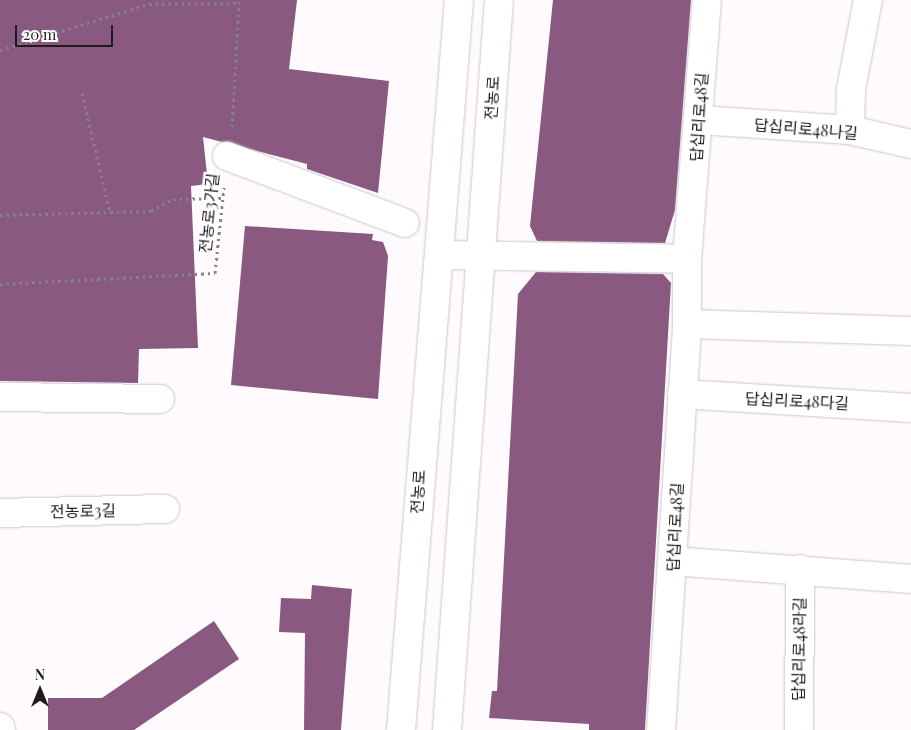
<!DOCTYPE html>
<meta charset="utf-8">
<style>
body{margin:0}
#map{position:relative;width:911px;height:730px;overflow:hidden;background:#fefafd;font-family:"Playfair Display","Noto Sans KR",serif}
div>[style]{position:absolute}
.building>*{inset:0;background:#895980}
.path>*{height:3px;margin-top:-1.5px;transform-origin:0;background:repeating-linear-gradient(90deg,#868285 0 2.5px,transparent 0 6.5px)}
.roads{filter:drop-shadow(0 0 1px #cdc6cc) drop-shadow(0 0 1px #cdc6cc)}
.minor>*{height:28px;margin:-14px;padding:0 14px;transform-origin:14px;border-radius:14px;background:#fff}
.secondary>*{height:28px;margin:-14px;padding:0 14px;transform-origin:14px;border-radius:14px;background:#fff}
span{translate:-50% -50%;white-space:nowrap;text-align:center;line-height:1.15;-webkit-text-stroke:5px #fff;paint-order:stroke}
.street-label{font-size:16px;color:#1e1b1d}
.north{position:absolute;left:15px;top:665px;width:50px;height:50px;-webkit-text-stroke:4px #fff;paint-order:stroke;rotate:0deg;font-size:14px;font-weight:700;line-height:20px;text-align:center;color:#1e1b1d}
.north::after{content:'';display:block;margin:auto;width:18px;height:22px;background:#1e1b1d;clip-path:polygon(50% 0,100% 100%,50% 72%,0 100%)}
.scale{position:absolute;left:15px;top:25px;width:98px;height:22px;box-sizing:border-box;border:2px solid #1e1b1d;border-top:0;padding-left:6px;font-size:15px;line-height:18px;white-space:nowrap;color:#1e1b1d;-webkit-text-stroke:4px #fff;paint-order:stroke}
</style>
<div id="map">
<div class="building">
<div style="clip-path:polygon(0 0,297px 0,289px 69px,389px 81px,378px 193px,307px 169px,307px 164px,203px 137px,208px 184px,191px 186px,198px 348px,139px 349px,138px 383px,0 381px)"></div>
<div style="clip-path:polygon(553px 0,691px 0,675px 210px,665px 243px,537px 241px,530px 226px)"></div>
<div style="clip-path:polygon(245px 226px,373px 234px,372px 240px,383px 242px,388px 256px,378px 399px,231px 385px)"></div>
<div style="clip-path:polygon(536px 272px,663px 274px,671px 283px,645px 730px,589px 730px,589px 724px,489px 718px,492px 691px,497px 691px,518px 294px)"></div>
<div style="clip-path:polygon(312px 585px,352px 589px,341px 730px,304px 730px,305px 633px,279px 632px,281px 598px,311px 599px)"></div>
<div style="clip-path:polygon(214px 621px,239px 659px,134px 730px,48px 730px,48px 698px,102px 698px)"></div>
</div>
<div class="path">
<div style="left:0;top:50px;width:156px;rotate:-17.2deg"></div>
<div style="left:149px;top:4px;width:90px;rotate:-0.6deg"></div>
<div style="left:82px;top:93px;width:122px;rotate:76.8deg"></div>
<div style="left:232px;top:127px;width:127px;rotate:-86.8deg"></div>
<div style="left:0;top:215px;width:151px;rotate:-1.5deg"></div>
<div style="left:151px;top:211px;width:25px;rotate:-29deg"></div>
<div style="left:173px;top:199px;width:50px;rotate:-1.1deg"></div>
<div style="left:0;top:284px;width:215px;rotate:-2.9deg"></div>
<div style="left:215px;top:273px;width:86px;rotate:-84deg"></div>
</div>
<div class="roads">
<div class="minor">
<div style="left:700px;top:120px;width:150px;rotate:3.8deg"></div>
<div style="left:850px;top:130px;width:63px;rotate:12.9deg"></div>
<div style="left:850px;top:130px;width:41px;rotate:-88.6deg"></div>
<div style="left:851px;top:89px;width:91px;rotate:-79.2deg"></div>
<div style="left:227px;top:156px;width:190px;rotate:20.6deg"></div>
<div style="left:441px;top:255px;width:246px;rotate:0.9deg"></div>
<div style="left:687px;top:324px;width:224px;rotate:1.8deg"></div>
<div style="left:682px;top:394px;width:229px;rotate:3.5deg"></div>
<div style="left:0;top:397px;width:160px;rotate:0.7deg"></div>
<div style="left:0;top:513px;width:165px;rotate:-1.4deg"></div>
<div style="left:673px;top:561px;width:239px;rotate:4.3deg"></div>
<div style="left:0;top:727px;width:3px;rotate:72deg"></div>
<div style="left:661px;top:730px;width:407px;rotate:-86.3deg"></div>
<div style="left:687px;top:324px;width:65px;rotate:-90deg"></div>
<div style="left:687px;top:259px;width:260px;rotate:-85.6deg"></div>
<div style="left:799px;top:730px;width:161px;rotate:-89.6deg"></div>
</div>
<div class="secondary">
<div style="left:401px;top:730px;width:732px;rotate:-85.46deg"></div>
<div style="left:447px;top:730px;width:732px;rotate:-85.93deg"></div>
</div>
</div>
<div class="street-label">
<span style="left:492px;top:98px;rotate:-86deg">전농로</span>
<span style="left:699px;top:117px;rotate:-86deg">답십리로48길</span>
<span style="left:806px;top:129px;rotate:5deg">답십리로48나길</span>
<span style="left:209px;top:213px;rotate:-84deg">전농로3가길</span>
<span style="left:797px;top:401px;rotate:3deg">답십리로48다길</span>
<span style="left:418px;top:492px;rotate:-86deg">전농로</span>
<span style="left:83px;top:511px;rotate:-1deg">전농로3길</span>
<span style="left:675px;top:527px;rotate:-87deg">답십리로48길</span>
<span style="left:799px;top:649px;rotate:-89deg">답십리로48라길</span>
</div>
<div class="north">N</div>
<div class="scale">20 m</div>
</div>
